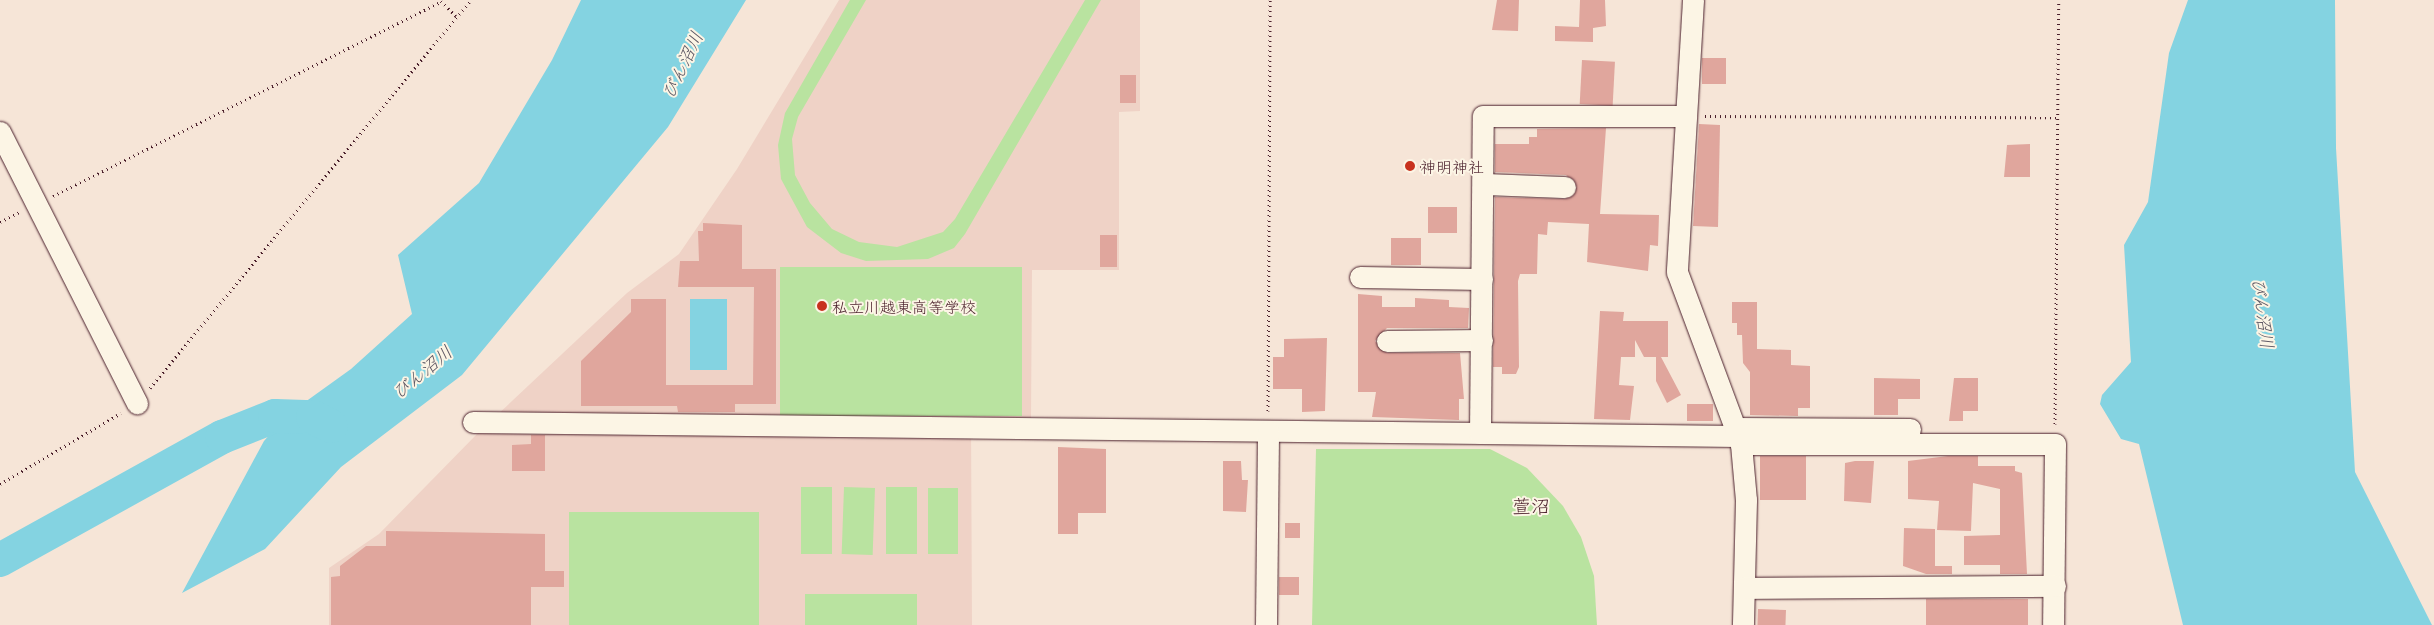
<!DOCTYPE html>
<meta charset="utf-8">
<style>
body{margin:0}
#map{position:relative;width:2434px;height:625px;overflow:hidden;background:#f6e5d7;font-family:"Playpen Sans","Klee One",sans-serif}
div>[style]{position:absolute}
.built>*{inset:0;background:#efd2c6}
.green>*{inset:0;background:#b9e3a0;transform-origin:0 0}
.water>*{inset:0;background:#84d3e1;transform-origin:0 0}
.river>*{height:34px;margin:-17px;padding:0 17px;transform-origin:17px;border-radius:17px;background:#84d3e1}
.building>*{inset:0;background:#e0a69d;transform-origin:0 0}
.path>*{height:3px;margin-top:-1.5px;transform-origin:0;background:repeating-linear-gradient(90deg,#4a1f2b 0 1px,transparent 0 5px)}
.roads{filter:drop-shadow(0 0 1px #4a1f2b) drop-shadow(0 0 1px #4a1f2b)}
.minor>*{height:21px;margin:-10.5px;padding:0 10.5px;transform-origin:10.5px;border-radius:10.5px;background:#fcf5e5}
.dots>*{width:14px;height:14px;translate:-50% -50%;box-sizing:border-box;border:2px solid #fcf5e5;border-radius:50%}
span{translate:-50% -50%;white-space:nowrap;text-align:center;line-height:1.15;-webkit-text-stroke:4px #fcf5e5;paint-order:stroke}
.poi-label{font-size:16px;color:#4a1f2b}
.left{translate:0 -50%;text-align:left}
.water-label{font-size:18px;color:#5b5562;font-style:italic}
.quarter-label{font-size:19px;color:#4a1f2b}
</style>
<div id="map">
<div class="built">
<div style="clip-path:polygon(839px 0,1140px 0,1140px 111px,1119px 112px,1119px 270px,1032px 270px,1031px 420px,971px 419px,972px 625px,329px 625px,329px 568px,379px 534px,477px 434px,627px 293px,679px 254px,737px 169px)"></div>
</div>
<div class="green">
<div style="clip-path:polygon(850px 0,866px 0,798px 117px,792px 139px,795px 175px,810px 203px,832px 229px,859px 242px,897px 247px,943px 232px,955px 219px,1085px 0,1101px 0,965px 234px,954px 248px,928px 259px,866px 261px,841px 253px,807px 227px,781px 179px,778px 145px,785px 113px)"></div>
<div style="left:780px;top:267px;width:242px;height:149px"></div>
<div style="clip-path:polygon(1316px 449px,1490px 449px,1527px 468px,1563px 506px,1581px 537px,1594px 576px,1597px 625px,1312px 625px)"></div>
<div style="left:801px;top:487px;width:31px;height:67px"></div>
<div style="left:844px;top:487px;width:31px;height:67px;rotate:2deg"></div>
<div style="left:886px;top:487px;width:31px;height:67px"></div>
<div style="left:928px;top:488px;width:30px;height:66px"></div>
<div style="left:569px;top:512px;width:190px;height:113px"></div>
<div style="left:805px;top:594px;width:112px;height:31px"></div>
</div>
<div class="water">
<div style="clip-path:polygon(581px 0,746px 0,668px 127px,462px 375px,341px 467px,265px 549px,182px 593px,264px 441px,287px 415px,351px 369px,412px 314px,398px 255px,479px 183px,552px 60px)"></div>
<div style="clip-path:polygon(2188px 0,2335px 0,2336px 148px,2355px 472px,2432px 625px,2183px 625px,2139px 444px,2121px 439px,2100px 404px,2102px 395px,2131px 362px,2124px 245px,2148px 202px,2169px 53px)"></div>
<div style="left:690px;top:299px;width:37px;height:71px"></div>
</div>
<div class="river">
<div style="left:0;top:560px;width:254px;rotate:-29deg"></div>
<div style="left:222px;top:437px;width:57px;rotate:-21.6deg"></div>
<div style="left:275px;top:416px;width:38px;rotate:2deg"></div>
<div style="left:313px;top:417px;width:20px;rotate:27deg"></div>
</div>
<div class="building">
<div style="clip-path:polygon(1497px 0,1519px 0,1518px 31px,1492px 30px)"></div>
<div style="clip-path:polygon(1580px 0,1605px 0,1606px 26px,1593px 28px,1593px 42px,1555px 41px,1555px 26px,1579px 27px)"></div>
<div style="left:1702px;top:58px;width:24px;height:26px"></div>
<div style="left:1582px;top:60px;width:33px;height:44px;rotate:3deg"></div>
<div style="left:1120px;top:75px;width:16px;height:28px"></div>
<div style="clip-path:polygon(1699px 124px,1720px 125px,1718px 227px,1693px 226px)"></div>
<div style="clip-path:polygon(1606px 128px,1600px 214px,1659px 215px,1658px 246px,1650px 245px,1648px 271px,1587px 262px,1589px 224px,1548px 222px,1547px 235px,1538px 234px,1537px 274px,1520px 274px,1518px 281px,1519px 367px,1516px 374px,1502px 374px,1502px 367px,1493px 367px,1495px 197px,1565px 199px,1577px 187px,1566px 175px,1495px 172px,1495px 144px,1529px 144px,1529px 137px,1537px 137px,1537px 129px)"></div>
<div style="clip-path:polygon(2030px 144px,2030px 177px,2004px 177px,2007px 145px)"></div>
<div style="left:1428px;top:207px;width:29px;height:26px"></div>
<div style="clip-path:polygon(703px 223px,742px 225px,742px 269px,776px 269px,776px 404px,735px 404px,735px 412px,678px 412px,677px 406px,581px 406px,581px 361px,631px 312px,631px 299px,666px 299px,666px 385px,753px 385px,754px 287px,678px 287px,680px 261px,699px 261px,698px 231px,703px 231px)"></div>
<div style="left:1100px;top:235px;width:17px;height:32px"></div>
<div style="left:1391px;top:238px;width:30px;height:27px"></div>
<div style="clip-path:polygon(1358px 294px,1382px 296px,1382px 307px,1415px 307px,1415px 298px,1449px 300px,1449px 307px,1469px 308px,1468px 328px,1387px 328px,1375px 341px,1387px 353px,1460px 353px,1464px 399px,1459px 399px,1459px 420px,1372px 417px,1376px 392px,1358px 392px)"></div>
<div style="clip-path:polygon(1732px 302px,1757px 302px,1757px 349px,1791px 350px,1791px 365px,1810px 366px,1810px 408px,1798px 408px,1798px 416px,1750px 415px,1750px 372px,1743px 363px,1742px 335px,1737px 335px,1737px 323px,1732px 323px)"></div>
<div style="clip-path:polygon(1600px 311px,1624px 312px,1623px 321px,1668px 321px,1668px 357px,1661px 357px,1681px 395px,1667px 403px,1656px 381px,1656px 357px,1644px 357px,1635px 340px,1635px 357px,1621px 357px,1619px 385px,1634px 386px,1630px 420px,1594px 419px)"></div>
<div style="clip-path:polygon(1327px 338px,1325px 411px,1302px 412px,1302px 389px,1273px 389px,1273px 357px,1284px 357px,1284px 339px)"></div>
<div style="clip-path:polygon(1874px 378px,1920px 379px,1920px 399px,1898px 399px,1898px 415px,1874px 415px)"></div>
<div style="clip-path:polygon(1954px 378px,1978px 378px,1978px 411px,1963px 411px,1963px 421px,1949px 421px)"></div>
<div style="left:1687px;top:404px;width:26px;height:17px"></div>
<div style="clip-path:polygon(531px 435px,545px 435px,545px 471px,512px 471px,512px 445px,531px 444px)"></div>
<div style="clip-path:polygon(1058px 447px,1106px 449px,1106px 513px,1078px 513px,1078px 534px,1058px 534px)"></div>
<div style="left:1760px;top:456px;width:46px;height:44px"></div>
<div style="clip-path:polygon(1948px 456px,1978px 456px,1978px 466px,2015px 466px,2015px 471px,2022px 473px,2027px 574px,2000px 574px,2000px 565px,1964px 565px,1964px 536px,2000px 535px,2000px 489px,1973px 483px,1971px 531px,1937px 530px,1939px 501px,1908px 499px,1908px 461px)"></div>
<div style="clip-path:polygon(1223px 461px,1241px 461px,1242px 480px,1248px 480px,1246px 512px,1223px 511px)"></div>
<div style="clip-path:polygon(1855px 461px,1874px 461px,1871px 503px,1844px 501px,1845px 463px)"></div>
<div style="left:1285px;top:523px;width:15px;height:15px"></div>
<div style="clip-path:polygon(1904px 528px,1935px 529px,1935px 566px,1952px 566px,1952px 574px,1926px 574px,1903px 566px)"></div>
<div style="clip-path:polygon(386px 531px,545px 534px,545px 571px,564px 571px,564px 587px,531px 587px,531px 625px,331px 625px,331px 577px,340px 576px,340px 566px,366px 546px,386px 546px)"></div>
<div style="left:1279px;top:577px;width:20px;height:18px"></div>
<div style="left:1926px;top:599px;width:102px;height:26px"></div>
<div style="left:1758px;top:609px;width:28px;height:16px;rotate:2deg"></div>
</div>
<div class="path">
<div style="left:441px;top:1px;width:21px;rotate:45deg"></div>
<div style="left:1705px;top:116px;width:354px;rotate:0.2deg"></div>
<div style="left:1420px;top:167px;width:44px;rotate:3.9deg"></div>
<div style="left:53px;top:196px;width:434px;rotate:-26.6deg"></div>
<div style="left:0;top:222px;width:22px;rotate:-27deg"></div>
<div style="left:150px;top:388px;width:504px;rotate:-50.4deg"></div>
<div style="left:1268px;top:411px;width:411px;rotate:-89.7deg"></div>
<div style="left:2055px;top:424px;width:424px;rotate:-89.5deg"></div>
<div style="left:0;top:484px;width:140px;rotate:-30.4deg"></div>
</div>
<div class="roads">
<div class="minor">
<div style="left:1693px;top:0;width:272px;rotate:93.4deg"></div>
<div style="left:1677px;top:272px;width:184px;rotate:69.6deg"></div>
<div style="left:1741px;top:444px;width:56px;rotate:84.9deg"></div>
<div style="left:1746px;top:500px;width:125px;rotate:91.4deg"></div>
<div style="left:0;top:132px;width:304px;rotate:63.2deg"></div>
<div style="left:1483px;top:184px;width:82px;rotate:2.1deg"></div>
<div style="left:1360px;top:277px;width:122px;rotate:0.9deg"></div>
<div style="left:1387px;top:341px;width:95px;rotate:-0.6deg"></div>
<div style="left:473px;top:422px;width:1265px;rotate:0.63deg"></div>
<div style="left:1735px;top:428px;width:175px;rotate:0.3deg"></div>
<div style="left:1480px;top:433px;width:317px;rotate:-89.5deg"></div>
<div style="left:1483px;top:116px;width:200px"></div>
<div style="left:1741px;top:444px;width:314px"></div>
<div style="left:2055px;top:444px;width:181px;rotate:90.6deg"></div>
<div style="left:1744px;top:588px;width:311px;rotate:-0.4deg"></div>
<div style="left:1266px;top:625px;width:193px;rotate:-89.4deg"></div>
</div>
</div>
<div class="dots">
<div style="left:1410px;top:166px;background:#c8321e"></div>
<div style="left:822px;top:306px;background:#c8321e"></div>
</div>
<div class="poi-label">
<span class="left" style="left:1420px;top:166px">神明神社</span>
<span class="left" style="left:832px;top:306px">私立川越東高等学校</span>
</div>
<div class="water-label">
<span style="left:682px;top:65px;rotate:-65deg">びん沼川</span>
<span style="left:2263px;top:313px;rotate:82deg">びん沼川</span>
<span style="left:422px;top:372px;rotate:-40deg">びん沼川</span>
</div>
<div class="quarter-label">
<span style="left:1531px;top:506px">萱沼</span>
</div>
</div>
